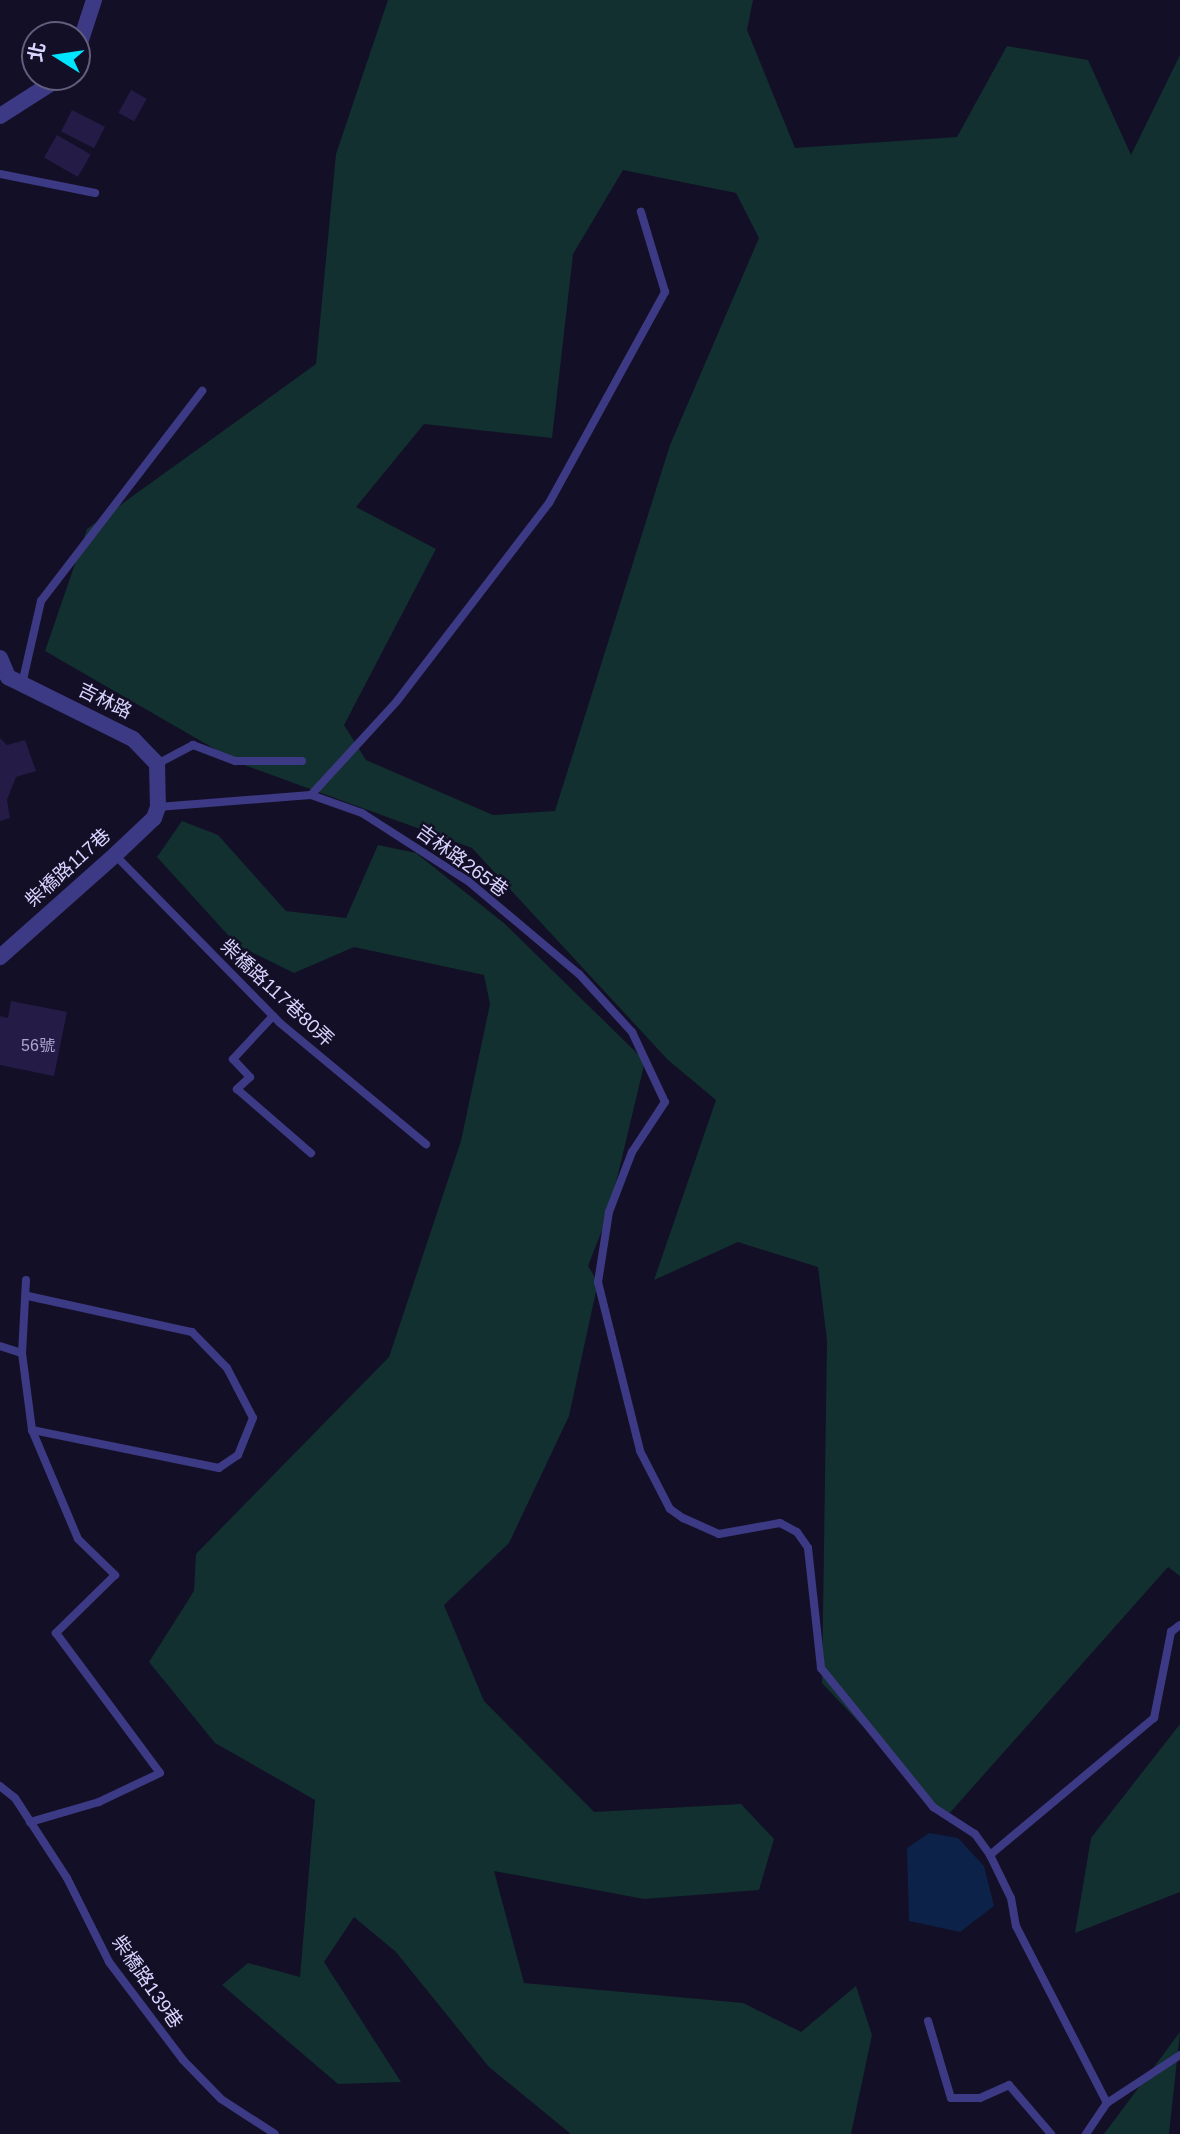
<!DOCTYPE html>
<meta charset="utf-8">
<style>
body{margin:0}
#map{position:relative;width:1180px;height:2134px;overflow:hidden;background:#130f26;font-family:Helvetica,"Noto Sans TC",sans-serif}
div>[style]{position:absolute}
.green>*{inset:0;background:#12302f}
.water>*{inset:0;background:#0c2248}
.building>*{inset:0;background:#241b47;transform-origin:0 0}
.lane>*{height:8px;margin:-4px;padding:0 4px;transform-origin:4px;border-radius:4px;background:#3d3a85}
.street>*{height:16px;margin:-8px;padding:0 8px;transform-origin:8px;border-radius:8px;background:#3d3a85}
span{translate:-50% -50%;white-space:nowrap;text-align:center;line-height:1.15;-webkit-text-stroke:5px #130f26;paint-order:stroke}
.number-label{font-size:16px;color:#aca6d1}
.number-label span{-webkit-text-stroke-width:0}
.street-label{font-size:19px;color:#d9d4ff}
.north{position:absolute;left:21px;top:21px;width:70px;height:70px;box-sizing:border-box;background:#130f26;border:2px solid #625e7d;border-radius:50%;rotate:282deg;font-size:19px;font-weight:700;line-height:28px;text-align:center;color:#d9d4ff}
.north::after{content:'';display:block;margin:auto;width:24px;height:32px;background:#00e5ff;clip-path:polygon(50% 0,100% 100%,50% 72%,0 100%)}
</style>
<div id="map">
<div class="green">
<div style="clip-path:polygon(evenodd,388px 0,753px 0,747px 30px,795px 148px,957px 137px,1007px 46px,1088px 60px,1131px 155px,1180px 55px,1180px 1576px,1168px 1567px,947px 1816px,822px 1683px,827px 1340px,818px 1267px,738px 1242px,654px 1280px,716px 1100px,668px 1060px,472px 848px,239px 763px,45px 651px,87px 529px,316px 364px,336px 154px,388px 0,623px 170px,736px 193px,759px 238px,670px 445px,555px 811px,493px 815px,366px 760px,344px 725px,436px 549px,356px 507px,424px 424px,552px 438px,573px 254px,623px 170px)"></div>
<div style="clip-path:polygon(182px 821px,218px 835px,286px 911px,346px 918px,378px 845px,416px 853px,505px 924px,645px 1061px,609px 1212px,588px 1266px,598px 1282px,569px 1416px,509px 1543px,444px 1605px,484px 1701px,594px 1812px,741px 1804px,774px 1839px,759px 1890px,644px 1899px,494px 1871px,524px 1983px,743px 2003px,801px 2032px,856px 1986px,872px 2035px,851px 2134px,571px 2134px,489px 2067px,396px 1952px,354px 1917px,324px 1962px,401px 2082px,338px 2084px,222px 1985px,248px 1963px,300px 1977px,315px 1800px,215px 1743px,149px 1662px,194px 1591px,196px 1554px,389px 1357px,461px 1141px,490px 1004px,484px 975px,354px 947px,294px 973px,237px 945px,157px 857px)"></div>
<div style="clip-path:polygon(1180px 1724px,1180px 1892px,1075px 1933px,1091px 1838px)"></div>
<div style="clip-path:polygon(1180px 2032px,1169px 2134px,1104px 2134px)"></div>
</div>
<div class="water">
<div style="clip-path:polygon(929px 1833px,958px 1838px,984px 1866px,994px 1906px,960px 1932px,909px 1921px,907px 1848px)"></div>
</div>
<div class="building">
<div style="left:131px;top:90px;width:18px;height:26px;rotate:29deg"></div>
<div style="left:72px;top:110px;width:37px;height:24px;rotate:27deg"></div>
<div style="left:57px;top:135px;width:39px;height:26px;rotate:30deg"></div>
<div style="clip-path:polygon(0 738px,7px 745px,25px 740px,36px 771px,16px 777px,7px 800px,10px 818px,0 821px)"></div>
<div style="clip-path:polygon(11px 1001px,67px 1012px,54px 1076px,0 1065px,0 1016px,8px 1018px)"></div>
</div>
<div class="lane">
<div style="left:0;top:174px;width:97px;rotate:11.3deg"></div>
<div style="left:22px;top:684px;width:85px;rotate:-77.1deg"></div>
<div style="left:41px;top:601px;width:265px;rotate:-52.5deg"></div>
<div style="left:157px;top:764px;width:41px;rotate:-27.8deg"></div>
<div style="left:193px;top:745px;width:45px;rotate:20.9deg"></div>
<div style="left:235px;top:761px;width:67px"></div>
<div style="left:311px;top:795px;width:127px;rotate:-47.5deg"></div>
<div style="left:397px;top:701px;width:250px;rotate:-52.5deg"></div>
<div style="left:549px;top:503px;width:241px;rotate:-61.2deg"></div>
<div style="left:665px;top:292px;width:84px;rotate:-106.7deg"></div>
<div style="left:158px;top:807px;width:153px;rotate:-4.5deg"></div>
<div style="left:311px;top:795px;width:54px;rotate:19.4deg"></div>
<div style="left:362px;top:813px;width:126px;rotate:32.7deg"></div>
<div style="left:468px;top:881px;width:145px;rotate:40deg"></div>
<div style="left:579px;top:974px;width:79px;rotate:47.6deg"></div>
<div style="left:632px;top:1032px;width:77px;rotate:64.8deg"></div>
<div style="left:665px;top:1102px;width:60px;rotate:123.4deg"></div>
<div style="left:632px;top:1152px;width:64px;rotate:111deg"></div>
<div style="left:609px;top:1212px;width:71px;rotate:98.9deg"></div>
<div style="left:598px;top:1282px;width:174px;rotate:76deg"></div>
<div style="left:640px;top:1451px;width:65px;rotate:62.7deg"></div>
<div style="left:670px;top:1509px;width:16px;rotate:35deg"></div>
<div style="left:683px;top:1518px;width:39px;rotate:24deg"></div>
<div style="left:719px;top:1534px;width:62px;rotate:-10.2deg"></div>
<div style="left:780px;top:1523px;width:19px;rotate:28deg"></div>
<div style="left:797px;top:1532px;width:19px;rotate:55deg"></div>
<div style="left:808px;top:1548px;width:121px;rotate:83.8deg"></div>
<div style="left:821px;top:1668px;width:179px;rotate:51.1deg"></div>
<div style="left:933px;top:1807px;width:50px;rotate:32.7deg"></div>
<div style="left:975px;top:1834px;width:26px;rotate:54deg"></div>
<div style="left:990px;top:1855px;width:48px;rotate:64deg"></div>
<div style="left:1011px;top:1898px;width:28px;rotate:80deg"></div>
<div style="left:1016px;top:1926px;width:199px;rotate:62.8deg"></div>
<div style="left:115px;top:855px;width:235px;rotate:45.5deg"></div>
<div style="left:280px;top:1023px;width:190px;rotate:39.7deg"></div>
<div style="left:273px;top:1016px;width:59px;rotate:132.9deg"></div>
<div style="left:233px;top:1059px;width:25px;rotate:47deg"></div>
<div style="left:250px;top:1077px;width:18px;rotate:137deg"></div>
<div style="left:237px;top:1089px;width:98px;rotate:40.9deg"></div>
<div style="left:26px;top:1280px;width:73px;rotate:93.1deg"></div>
<div style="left:22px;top:1353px;width:78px;rotate:82.6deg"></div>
<div style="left:32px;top:1430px;width:118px;rotate:67.1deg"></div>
<div style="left:78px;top:1539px;width:52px;rotate:44.2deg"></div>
<div style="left:115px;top:1575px;width:83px;rotate:135.5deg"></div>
<div style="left:56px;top:1633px;width:174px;rotate:53.4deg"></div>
<div style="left:160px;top:1773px;width:68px;rotate:154.6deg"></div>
<div style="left:99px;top:1802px;width:72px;rotate:163.8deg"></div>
<div style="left:28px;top:1296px;width:168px;rotate:12.4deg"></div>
<div style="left:192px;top:1332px;width:50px;rotate:45.8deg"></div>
<div style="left:227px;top:1368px;width:56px;rotate:62.5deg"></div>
<div style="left:253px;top:1418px;width:40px;rotate:112deg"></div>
<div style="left:238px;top:1455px;width:23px;rotate:146deg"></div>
<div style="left:219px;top:1468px;width:191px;rotate:-168.5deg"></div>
<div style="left:0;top:1346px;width:23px;rotate:18deg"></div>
<div style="left:0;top:1786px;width:19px;rotate:39deg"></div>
<div style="left:15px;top:1798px;width:95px;rotate:57deg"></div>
<div style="left:67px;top:1878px;width:94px;rotate:63.4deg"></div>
<div style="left:109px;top:1962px;width:123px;rotate:52.9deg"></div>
<div style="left:183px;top:2060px;width:54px;rotate:45.7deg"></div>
<div style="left:221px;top:2099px;width:64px;rotate:32.9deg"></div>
<div style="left:990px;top:1855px;width:214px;rotate:-39.9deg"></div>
<div style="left:1154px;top:1718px;width:88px;rotate:-78.8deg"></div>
<div style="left:1171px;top:1632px;width:11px;rotate:-38deg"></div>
<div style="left:928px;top:2021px;width:80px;rotate:73.4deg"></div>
<div style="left:951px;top:2098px;width:29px"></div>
<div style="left:980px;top:2098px;width:32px;rotate:-24deg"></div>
<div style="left:1009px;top:2085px;width:65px;rotate:49.4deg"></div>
<div style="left:1086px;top:2134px;width:37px;rotate:-56deg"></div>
<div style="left:1107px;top:2103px;width:87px;rotate:-33.3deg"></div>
</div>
<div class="street">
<div style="left:77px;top:52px;width:55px;rotate:-71.9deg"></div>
<div style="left:0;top:116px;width:72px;rotate:-32.6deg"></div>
<div style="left:0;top:658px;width:21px;rotate:67deg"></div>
<div style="left:8px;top:677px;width:140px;rotate:26.4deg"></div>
<div style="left:133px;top:739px;width:35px;rotate:46deg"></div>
<div style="left:157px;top:764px;width:43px;rotate:88.7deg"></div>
<div style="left:158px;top:807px;width:12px;rotate:110deg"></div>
<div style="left:154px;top:818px;width:54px;rotate:136.5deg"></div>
<div style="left:115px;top:855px;width:154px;rotate:138.4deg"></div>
</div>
<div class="number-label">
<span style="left:38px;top:1046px">56號</span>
</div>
<div class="street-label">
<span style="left:105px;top:701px;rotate:26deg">吉林路</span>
<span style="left:462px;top:861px;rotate:36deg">吉林路265巷</span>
<span style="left:68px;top:868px;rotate:-42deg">柴橋路117巷</span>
<span style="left:277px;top:993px;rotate:43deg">柴橋路117巷80弄</span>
<span style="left:147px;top:1982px;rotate:55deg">柴橋路139巷</span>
</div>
<div class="north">北</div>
</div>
